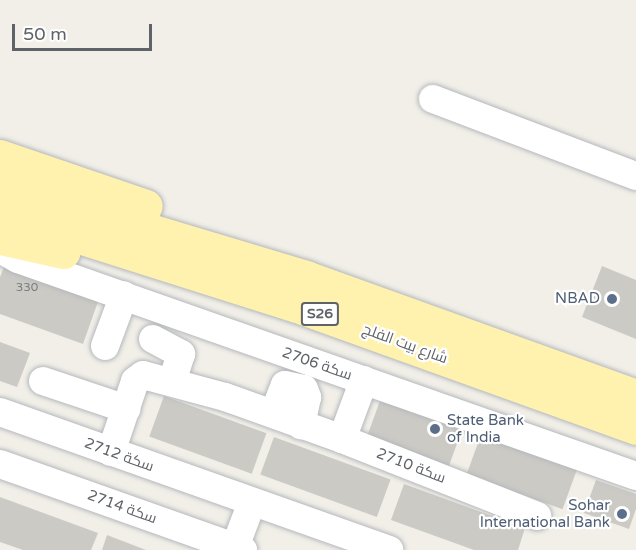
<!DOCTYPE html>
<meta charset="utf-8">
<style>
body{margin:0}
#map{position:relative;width:636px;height:550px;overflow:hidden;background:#f1efe8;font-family:"Varela Round",Cairo,sans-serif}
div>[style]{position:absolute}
.building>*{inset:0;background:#cccac5;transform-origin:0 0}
.roads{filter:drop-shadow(0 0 2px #b5b8bc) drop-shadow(0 0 2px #b5b8bc)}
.minor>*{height:28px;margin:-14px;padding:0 14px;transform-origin:14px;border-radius:14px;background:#fff}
.major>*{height:33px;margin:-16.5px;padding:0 16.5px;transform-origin:16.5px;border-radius:16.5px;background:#fff2af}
.dots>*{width:16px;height:16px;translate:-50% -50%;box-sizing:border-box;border:3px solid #fff;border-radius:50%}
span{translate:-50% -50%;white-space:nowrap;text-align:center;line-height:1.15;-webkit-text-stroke:4.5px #fff;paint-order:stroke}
.number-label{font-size:12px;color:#7a7d7f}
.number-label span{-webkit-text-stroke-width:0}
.shield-label span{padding:2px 4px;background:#fff;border:2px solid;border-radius:4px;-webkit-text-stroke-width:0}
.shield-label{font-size:14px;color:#5f6368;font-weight:700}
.service-label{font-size:15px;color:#4e5e75}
.right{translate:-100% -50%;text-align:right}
.left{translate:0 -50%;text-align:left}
.street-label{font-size:15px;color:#5f6368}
.scale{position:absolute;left:12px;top:24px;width:140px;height:27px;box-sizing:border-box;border:3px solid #5f6368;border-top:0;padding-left:8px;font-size:18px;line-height:21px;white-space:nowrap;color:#5f6368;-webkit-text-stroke:4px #fff;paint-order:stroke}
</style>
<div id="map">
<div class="building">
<div style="clip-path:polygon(6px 262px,100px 296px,83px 344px,0 314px,0 277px)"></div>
<div style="clip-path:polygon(602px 266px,636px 280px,636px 339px,582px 317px)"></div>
<div style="clip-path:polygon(0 342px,30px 353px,17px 387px,0 381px)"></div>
<div style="left:164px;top:396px;width:109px;height:43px;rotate:20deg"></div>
<div style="left:381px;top:398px;width:87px;height:43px;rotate:20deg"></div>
<div style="left:482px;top:432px;width:102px;height:45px;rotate:20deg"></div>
<div style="left:274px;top:437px;width:124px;height:40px;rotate:20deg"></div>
<div style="clip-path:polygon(596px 480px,636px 494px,636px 509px,629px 529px,584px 513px)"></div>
<div style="clip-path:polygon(404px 484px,525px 528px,518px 550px,474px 550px,391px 520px)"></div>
<div style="clip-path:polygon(0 497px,98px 533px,91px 550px,23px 550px,0 542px)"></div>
<div style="clip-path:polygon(107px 535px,146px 550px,102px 550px)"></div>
</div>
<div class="roads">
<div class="minor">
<div style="left:433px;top:99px;width:217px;rotate:20.8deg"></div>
<div style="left:0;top:249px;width:21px;rotate:29deg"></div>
<div style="left:18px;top:259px;width:655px;rotate:19.35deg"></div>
<div style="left:153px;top:339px;width:32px;rotate:28deg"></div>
<div style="left:181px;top:354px;width:29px;rotate:108deg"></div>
<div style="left:105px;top:346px;width:54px;rotate:-69.6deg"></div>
<div style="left:364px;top:380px;width:63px;rotate:110.4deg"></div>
<div style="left:342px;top:439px;width:210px;rotate:21.5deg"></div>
<div style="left:43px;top:381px;width:88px;rotate:18.6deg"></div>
<div style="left:0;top:412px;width:413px;rotate:19.5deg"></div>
<div style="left:274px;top:413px;width:30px;rotate:-69deg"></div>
<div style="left:285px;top:385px;width:19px;rotate:12deg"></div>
<div style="left:304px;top:389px;width:9px;rotate:69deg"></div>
<div style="left:307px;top:397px;width:29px;rotate:102deg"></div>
<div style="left:111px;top:452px;width:75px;rotate:-71.3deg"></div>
<div style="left:135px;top:381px;width:10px;rotate:-37deg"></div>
<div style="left:143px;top:375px;width:85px;rotate:15deg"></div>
<div style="left:225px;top:397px;width:124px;rotate:19.7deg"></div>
<div style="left:0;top:464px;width:258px;rotate:19.5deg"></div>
<div style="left:235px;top:547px;width:48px;rotate:-69.3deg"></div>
</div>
<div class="major">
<div style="left:0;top:156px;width:154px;rotate:18.9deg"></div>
<div style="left:0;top:185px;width:320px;rotate:16.7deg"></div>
<div style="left:306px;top:277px;width:351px;rotate:19.8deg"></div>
<div style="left:0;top:212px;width:312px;rotate:17.6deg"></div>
<div style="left:297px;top:306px;width:360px;rotate:19.8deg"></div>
<div style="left:0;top:238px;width:65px;rotate:12.5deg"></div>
</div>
</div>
<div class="dots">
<div style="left:612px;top:299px;background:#5c6f8a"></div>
<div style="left:435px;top:429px;background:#5c6f8a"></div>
<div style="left:622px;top:514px;background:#5c6f8a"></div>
</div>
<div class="number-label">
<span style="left:27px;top:288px">330</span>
</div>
<div class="shield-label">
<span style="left:320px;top:314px">S26</span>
</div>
<div class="service-label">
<span class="right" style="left:600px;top:299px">NBAD</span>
<span class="left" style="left:447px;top:429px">State Bank<br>of India</span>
<span class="right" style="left:610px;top:514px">Sohar<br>International Bank</span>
</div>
<div class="street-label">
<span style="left:405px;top:344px;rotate:20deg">شارع بيت الفلج</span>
<span style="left:317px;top:364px;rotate:19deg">سكة 2706</span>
<span style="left:119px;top:455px;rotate:20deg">سكة 2712</span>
<span style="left:411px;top:466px;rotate:21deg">سكة 2710</span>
<span style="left:122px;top:507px;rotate:20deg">سكة 2714</span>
</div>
<div class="scale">50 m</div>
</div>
